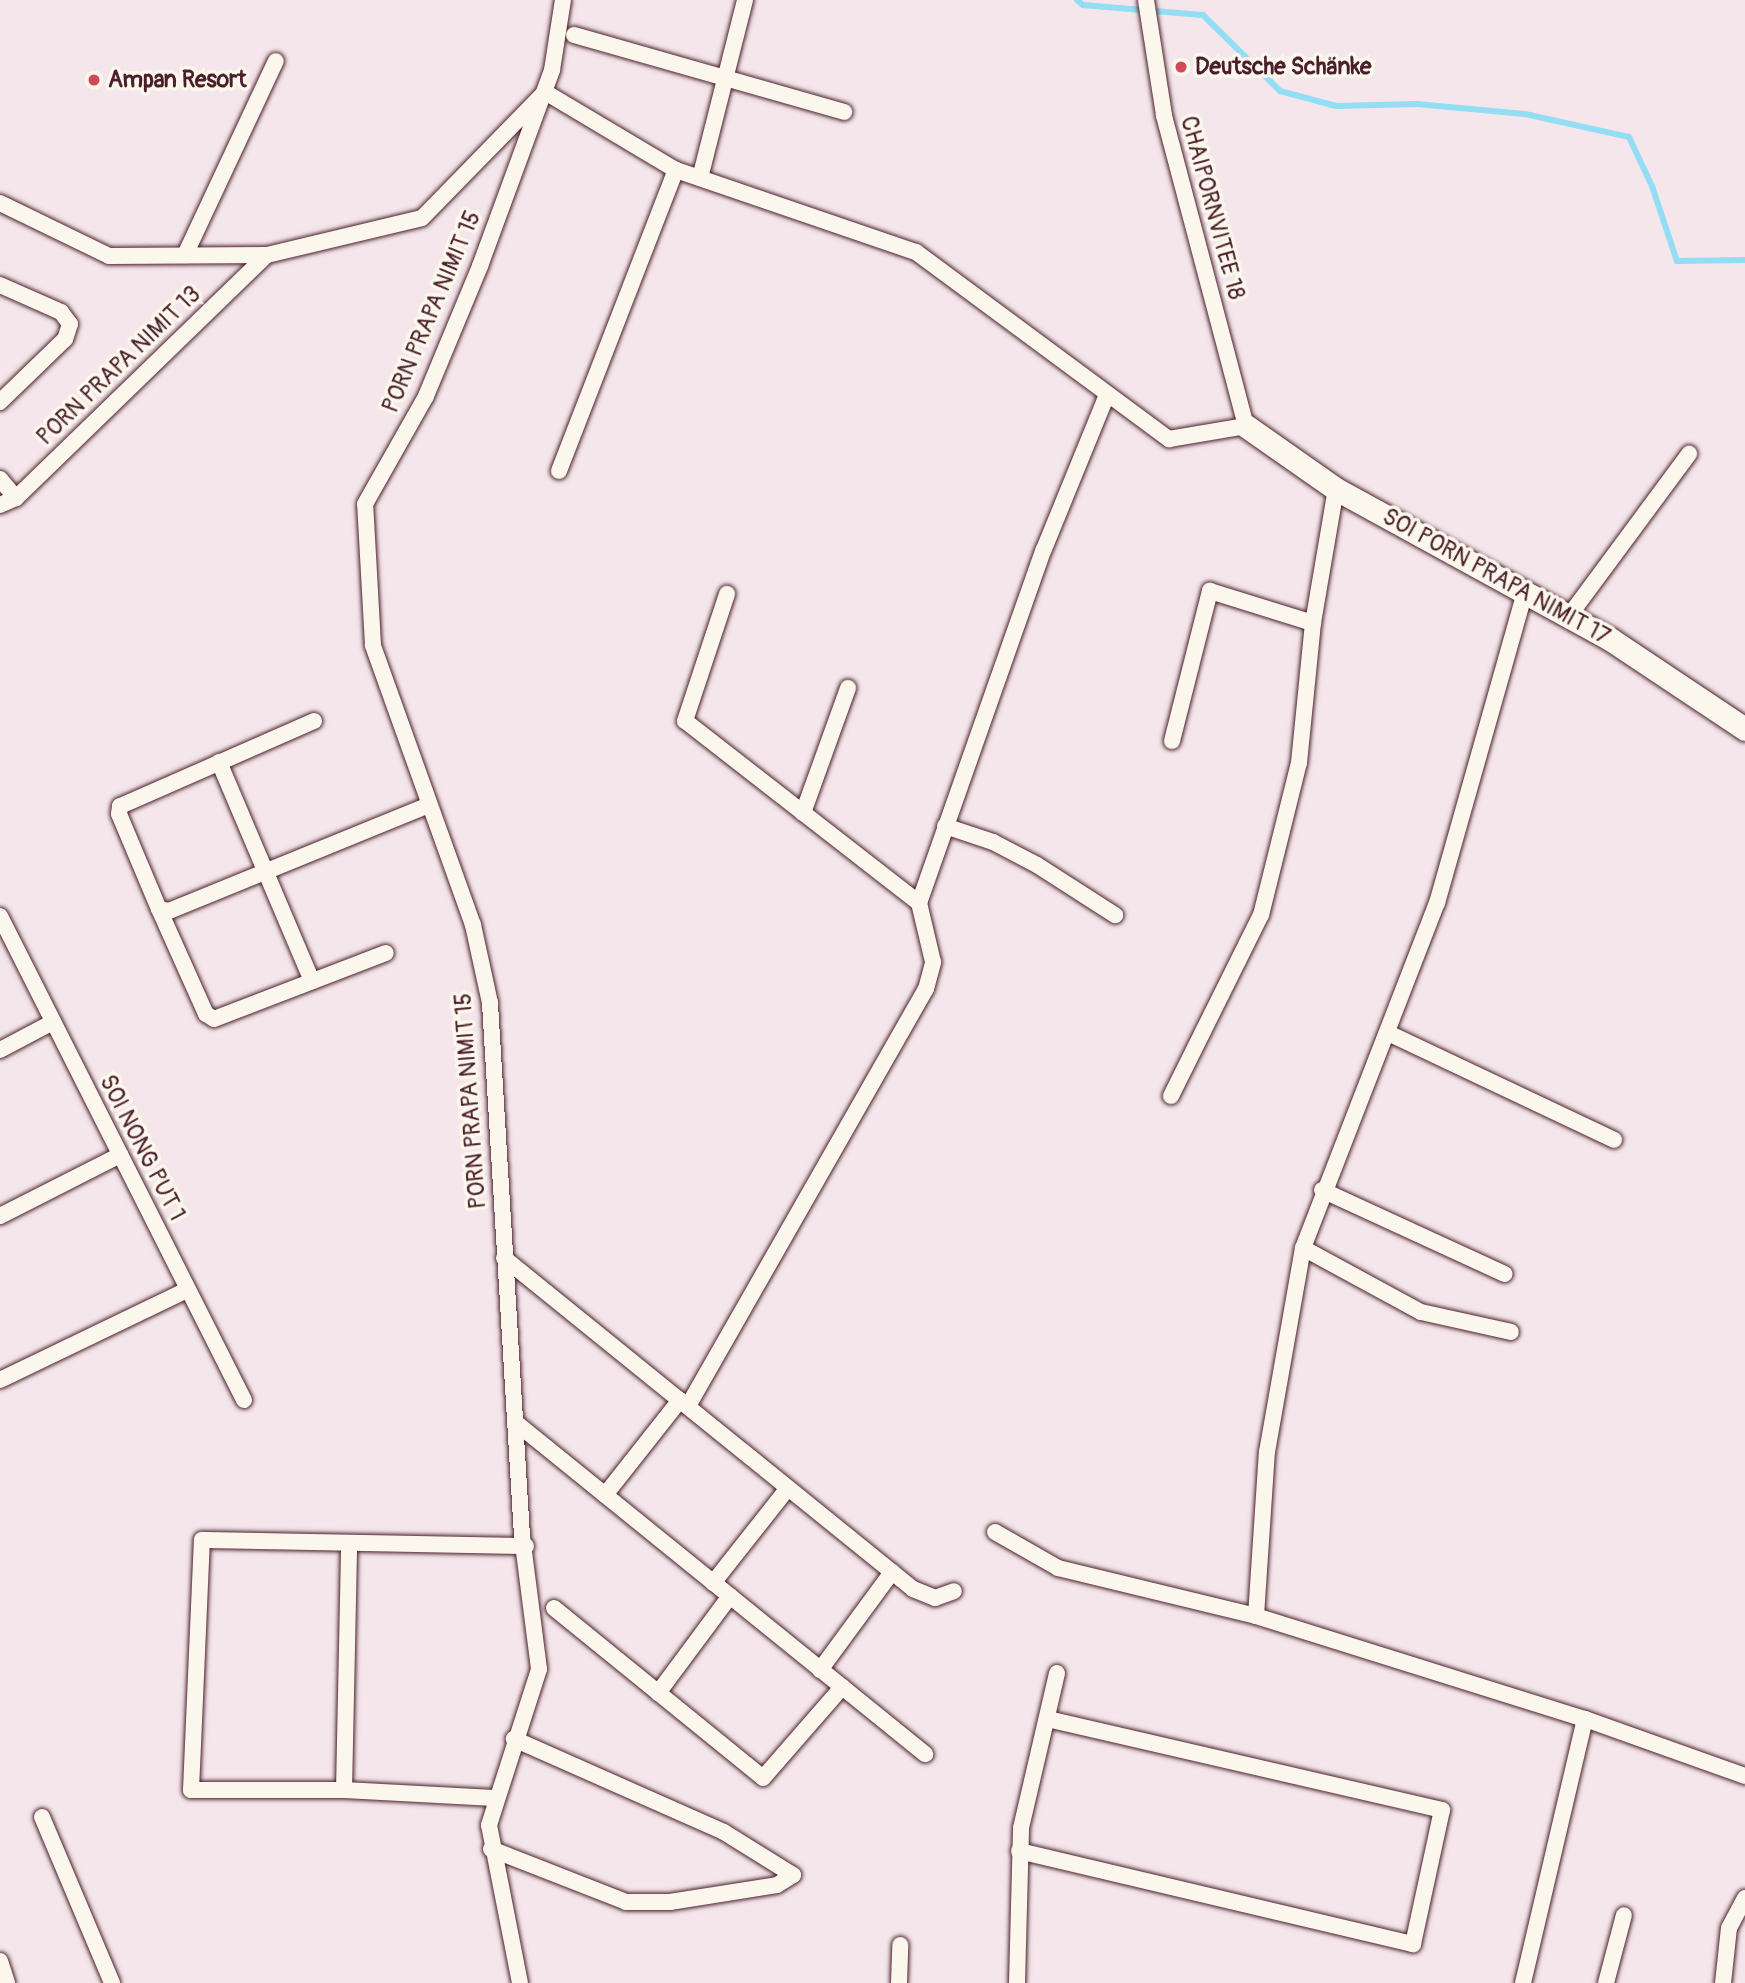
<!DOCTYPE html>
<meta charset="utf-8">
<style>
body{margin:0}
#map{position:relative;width:1745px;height:1983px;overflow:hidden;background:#f4e6eb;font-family:Pangolin,sans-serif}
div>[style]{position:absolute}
.stream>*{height:6px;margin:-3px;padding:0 3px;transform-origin:3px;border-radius:3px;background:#93def4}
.roads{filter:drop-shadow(0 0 2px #4a1f2b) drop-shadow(0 0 2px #4a1f2b)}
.street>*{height:16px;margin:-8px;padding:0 8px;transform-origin:8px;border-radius:8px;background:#fbf7ec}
.secondary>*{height:23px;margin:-11.5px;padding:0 11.5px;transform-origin:11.5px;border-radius:11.5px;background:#fbf7ec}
.dots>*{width:19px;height:19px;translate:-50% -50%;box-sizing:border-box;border:4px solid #fbf7ec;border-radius:50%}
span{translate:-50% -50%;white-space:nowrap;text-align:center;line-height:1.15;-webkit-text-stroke:7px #fbf7ec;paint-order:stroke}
.poi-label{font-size:23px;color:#4a1f2b;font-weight:700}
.left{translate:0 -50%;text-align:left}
.street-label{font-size:23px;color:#4a1f2b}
</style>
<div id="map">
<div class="stream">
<div style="left:1077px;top:0;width:8px;rotate:40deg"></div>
<div style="left:1083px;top:5px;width:120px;rotate:4.8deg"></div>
<div style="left:1203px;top:15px;width:108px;rotate:44.6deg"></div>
<div style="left:1280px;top:91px;width:58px;rotate:15deg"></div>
<div style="left:1336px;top:106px;width:81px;rotate:-1.4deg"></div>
<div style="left:1417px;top:104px;width:108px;rotate:5.3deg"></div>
<div style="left:1525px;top:114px;width:107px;rotate:12.5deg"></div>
<div style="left:1629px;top:137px;width:54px;rotate:64.9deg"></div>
<div style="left:1652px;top:186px;width:79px;rotate:71.6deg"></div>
<div style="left:1677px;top:261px;width:68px;rotate:-0.8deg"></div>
</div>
<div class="roads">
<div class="street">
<div style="left:574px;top:35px;width:281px;rotate:15.9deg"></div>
<div style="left:700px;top:178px;width:184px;rotate:-75.8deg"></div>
<div style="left:0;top:203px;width:121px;rotate:25.9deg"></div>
<div style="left:109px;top:256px;width:158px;rotate:-0.4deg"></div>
<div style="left:267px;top:255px;width:159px;rotate:-13.4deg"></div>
<div style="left:422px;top:218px;width:176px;rotate:-45.7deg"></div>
<div style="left:545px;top:92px;width:152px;rotate:30.8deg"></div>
<div style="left:676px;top:170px;width:254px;rotate:18.9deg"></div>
<div style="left:916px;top:252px;width:315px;rotate:36.5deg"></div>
<div style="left:1169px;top:439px;width:78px;rotate:-9.6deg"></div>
<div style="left:1246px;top:426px;width:322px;rotate:-104.8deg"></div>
<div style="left:1164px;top:115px;width:116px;rotate:-98.9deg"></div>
<div style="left:185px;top:255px;width:214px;rotate:-64.9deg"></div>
<div style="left:0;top:285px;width:67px;rotate:23.9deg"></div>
<div style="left:61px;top:312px;width:15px;rotate:53deg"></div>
<div style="left:70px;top:324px;width:16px;rotate:108deg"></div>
<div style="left:65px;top:339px;width:91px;rotate:135.9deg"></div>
<div style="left:559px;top:471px;width:323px;rotate:-68.8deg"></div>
<div style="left:0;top:479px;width:25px;rotate:50deg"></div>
<div style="left:0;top:505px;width:17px;rotate:-24deg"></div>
<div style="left:16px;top:498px;width:349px;rotate:-44.1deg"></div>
<div style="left:1569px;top:616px;width:202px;rotate:-53.5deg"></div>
<div style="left:314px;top:721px;width:212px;rotate:156.3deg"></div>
<div style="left:120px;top:806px;width:8px;rotate:97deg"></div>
<div style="left:119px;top:814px;width:103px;rotate:67.2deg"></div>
<div style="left:159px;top:909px;width:10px;rotate:11deg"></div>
<div style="left:169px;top:911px;width:281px;rotate:-22.2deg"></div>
<div style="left:1172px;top:741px;width:155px;rotate:-75.8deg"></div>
<div style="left:1210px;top:591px;width:108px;rotate:17.3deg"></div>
<div style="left:219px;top:762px;width:238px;rotate:67deg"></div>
<div style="left:803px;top:813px;width:133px;rotate:-70.2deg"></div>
<div style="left:945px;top:826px;width:51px;rotate:18.4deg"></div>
<div style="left:993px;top:842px;width:50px;rotate:27.6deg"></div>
<div style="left:1037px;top:865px;width:93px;rotate:32.7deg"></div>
<div style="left:919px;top:903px;width:375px;rotate:-70.6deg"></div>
<div style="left:1044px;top:549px;width:166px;rotate:-67.8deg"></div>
<div style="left:159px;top:909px;width:115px;rotate:65.9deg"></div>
<div style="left:206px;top:1014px;width:9px;rotate:32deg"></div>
<div style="left:214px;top:1019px;width:184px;rotate:-21deg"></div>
<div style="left:0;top:916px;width:542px;rotate:63.25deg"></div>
<div style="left:1388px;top:1033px;width:250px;rotate:25.3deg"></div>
<div style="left:0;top:1050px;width:60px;rotate:-27.8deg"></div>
<div style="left:1171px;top:1096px;width:202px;rotate:-63.6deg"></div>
<div style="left:1261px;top:915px;width:157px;rotate:-76deg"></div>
<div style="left:1299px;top:763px;width:141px;rotate:-84.3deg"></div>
<div style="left:1313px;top:623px;width:136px;rotate:-80.3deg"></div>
<div style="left:1322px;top:1190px;width:201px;rotate:24.7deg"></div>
<div style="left:0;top:1216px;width:135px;rotate:-26.9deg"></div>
<div style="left:1303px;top:1248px;width:134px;rotate:28.5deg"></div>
<div style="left:1421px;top:1312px;width:92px;rotate:12.5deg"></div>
<div style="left:504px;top:1258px;width:526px;rotate:38.98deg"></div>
<div style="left:913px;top:1589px;width:24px;rotate:22deg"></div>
<div style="left:935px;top:1598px;width:20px;rotate:-20deg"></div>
<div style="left:0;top:1380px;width:208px;rotate:-25.7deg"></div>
<div style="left:688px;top:1406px;width:480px;rotate:-60.3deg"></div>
<div style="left:926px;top:989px;width:28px;rotate:-75deg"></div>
<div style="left:933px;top:962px;width:61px;rotate:-103.3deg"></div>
<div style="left:919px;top:903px;width:296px;rotate:-142.1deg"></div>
<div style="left:685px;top:721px;width:134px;rotate:-71.7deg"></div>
<div style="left:515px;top:1422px;width:528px;rotate:39deg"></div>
<div style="left:605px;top:1495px;width:121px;rotate:-51.7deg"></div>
<div style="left:995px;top:1532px;width:73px;rotate:29.7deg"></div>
<div style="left:1058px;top:1568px;width:204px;rotate:13.6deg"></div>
<div style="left:1256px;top:1616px;width:345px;rotate:17.4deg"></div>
<div style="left:1585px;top:1719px;width:170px;rotate:19.6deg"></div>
<div style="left:713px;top:1583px;width:121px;rotate:-51.7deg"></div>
<div style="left:554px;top:1608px;width:269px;rotate:39.1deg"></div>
<div style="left:763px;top:1778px;width:121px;rotate:-49deg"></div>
<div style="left:1256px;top:1616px;width:164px;rotate:-86.2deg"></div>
<div style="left:1267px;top:1452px;width:207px;rotate:-80deg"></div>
<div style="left:1303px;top:1248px;width:370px;rotate:-68.8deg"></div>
<div style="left:1437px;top:903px;width:323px;rotate:-74.2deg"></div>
<div style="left:820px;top:1670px;width:122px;rotate:-53.7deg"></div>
<div style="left:658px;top:1693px;width:121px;rotate:-53.4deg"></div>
<div style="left:344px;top:1790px;width:247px;rotate:-88.8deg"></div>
<div style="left:494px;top:1798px;width:150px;rotate:-176.9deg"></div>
<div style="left:344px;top:1790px;width:153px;rotate:180deg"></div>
<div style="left:191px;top:1790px;width:250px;rotate:-87.5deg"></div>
<div style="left:202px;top:1540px;width:324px;rotate:1.1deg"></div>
<div style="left:42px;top:1817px;width:180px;rotate:67.1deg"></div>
<div style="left:491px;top:1849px;width:145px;rotate:21.4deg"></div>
<div style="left:626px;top:1902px;width:44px"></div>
<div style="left:670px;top:1902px;width:108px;rotate:-9deg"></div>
<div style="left:777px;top:1885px;width:19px;rotate:-32deg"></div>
<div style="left:793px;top:1875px;width:81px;rotate:-148.1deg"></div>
<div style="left:724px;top:1832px;width:230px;rotate:-156.1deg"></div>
<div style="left:1019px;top:1851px;width:405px;rotate:13.3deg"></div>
<div style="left:1413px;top:1944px;width:137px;rotate:-77.8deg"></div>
<div style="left:1442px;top:1810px;width:405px;rotate:-167deg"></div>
<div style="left:0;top:1961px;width:23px;rotate:72deg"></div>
<div style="left:520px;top:1983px;width:161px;rotate:-101.1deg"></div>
<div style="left:489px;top:1825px;width:164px;rotate:-72.2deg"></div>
<div style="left:539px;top:1669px;width:134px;rotate:-97.3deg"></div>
<div style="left:522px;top:1536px;width:534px;rotate:-93.44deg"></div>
<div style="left:490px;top:1003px;width:80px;rotate:-102.3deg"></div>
<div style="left:473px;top:925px;width:297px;rotate:-109.7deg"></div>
<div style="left:373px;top:645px;width:141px;rotate:-93.2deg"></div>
<div style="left:365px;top:504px;width:124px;rotate:-60.5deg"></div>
<div style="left:426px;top:396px;width:141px;rotate:-67.4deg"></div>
<div style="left:480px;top:266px;width:209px;rotate:-69.8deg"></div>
<div style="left:552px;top:70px;width:71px;rotate:-81.1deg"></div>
<div style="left:899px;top:1983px;width:38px;rotate:-88deg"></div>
<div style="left:1017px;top:1983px;width:155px;rotate:-88.5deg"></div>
<div style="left:1021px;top:1828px;width:159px;rotate:-76.9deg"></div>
<div style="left:1523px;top:1983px;width:271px;rotate:-76.8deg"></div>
<div style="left:1606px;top:1983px;width:70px;rotate:-75.2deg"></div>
<div style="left:1723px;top:1983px;width:55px;rotate:-83.8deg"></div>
<div style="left:1729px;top:1928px;width:34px;rotate:-62deg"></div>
</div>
<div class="secondary">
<div style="left:1246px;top:426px;width:110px;rotate:35deg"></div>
<div style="left:1336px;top:489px;width:312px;rotate:28.7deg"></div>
<div style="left:1610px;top:639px;width:162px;rotate:33.7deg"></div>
</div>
</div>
<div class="dots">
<div style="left:1181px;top:67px;background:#d1495b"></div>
<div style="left:94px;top:80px;background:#d1495b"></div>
</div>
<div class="poi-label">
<span class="left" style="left:1195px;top:67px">Deutsche Schänke</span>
<span class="left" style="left:108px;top:80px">Ampan Resort</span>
</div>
<div class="street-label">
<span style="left:1212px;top:208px;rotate:75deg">CHAIPORNVITEE 18</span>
<span style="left:432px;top:312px;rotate:-67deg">PORN PRAPA NIMIT 15</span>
<span style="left:119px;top:366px;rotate:-44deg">PORN PRAPA NIMIT 13</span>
<span style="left:1496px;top:577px;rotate:29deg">SOI PORN PRAPA NIMIT 17</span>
<span style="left:471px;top:1101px;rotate:-94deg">PORN PRAPA NIMIT 15</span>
<span style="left:142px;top:1148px;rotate:63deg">SOI NONG PUT 1</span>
</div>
</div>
